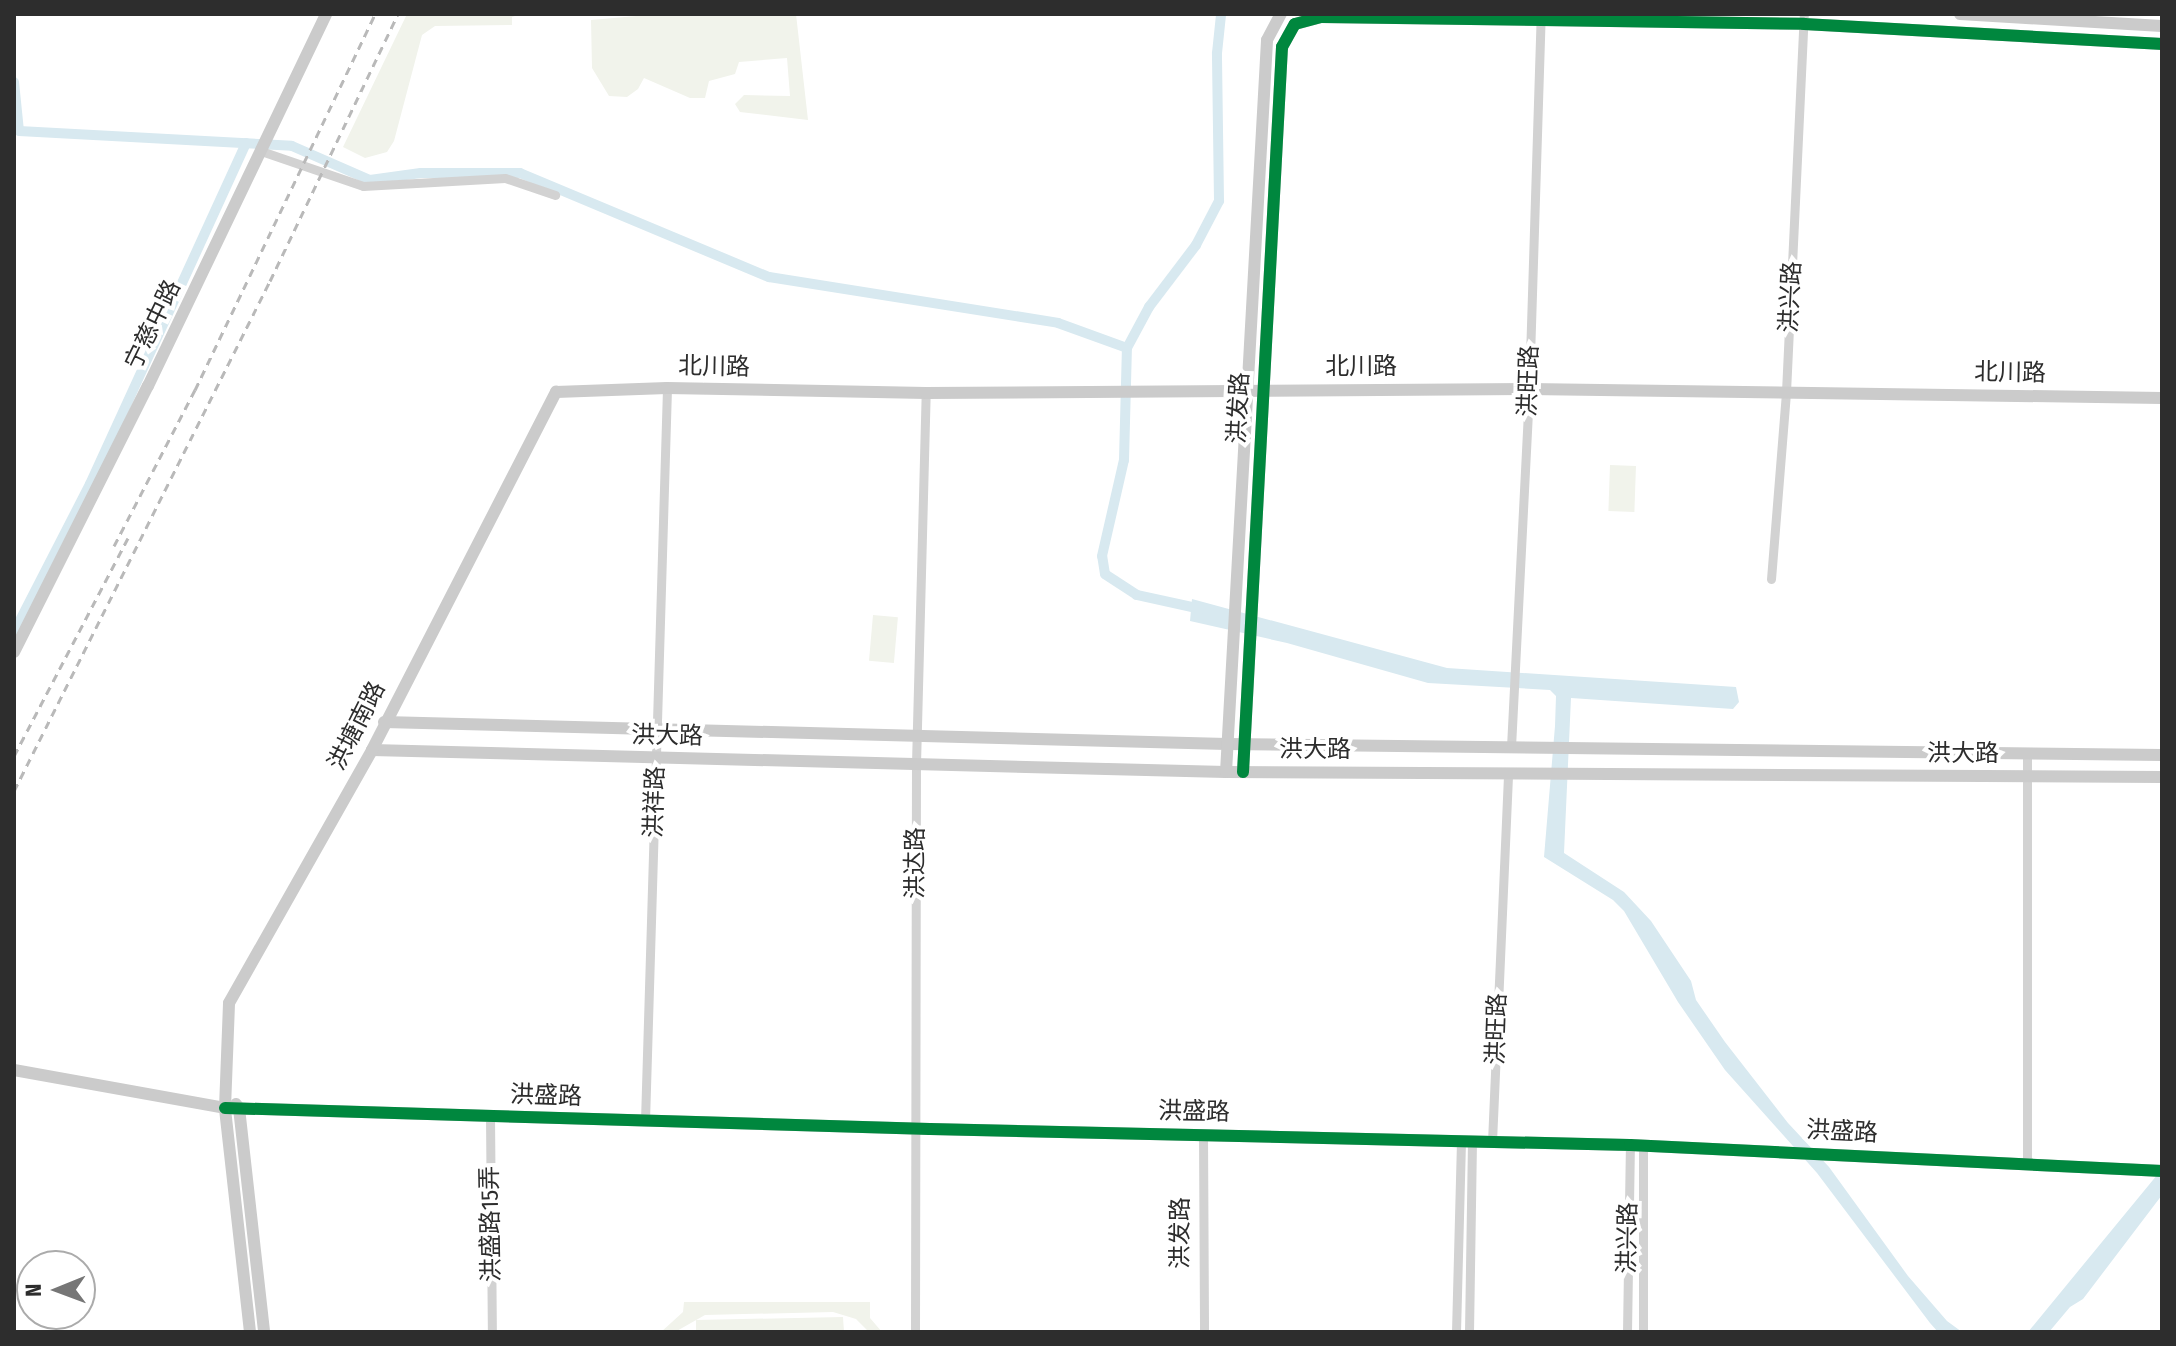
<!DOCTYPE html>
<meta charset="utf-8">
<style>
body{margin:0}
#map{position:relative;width:2176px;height:1346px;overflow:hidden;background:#fff;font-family:"Fira Sans Condensed","Noto Sans SC",sans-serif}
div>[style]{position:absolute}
.green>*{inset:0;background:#f1f3eb;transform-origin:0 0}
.water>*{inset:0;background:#d8e9f0}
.canal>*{height:10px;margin:-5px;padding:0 5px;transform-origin:5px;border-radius:5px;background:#d8e9f0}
.street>*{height:9px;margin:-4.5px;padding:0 4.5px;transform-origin:4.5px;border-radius:4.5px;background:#d2d2d2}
.secondary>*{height:12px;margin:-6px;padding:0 6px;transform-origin:6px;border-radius:6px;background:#cbcbcb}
.rail>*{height:3px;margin-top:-1.5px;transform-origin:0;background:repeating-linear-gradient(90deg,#b9b9b9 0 8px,transparent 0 14px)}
.cycleway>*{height:12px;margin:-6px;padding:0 6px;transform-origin:6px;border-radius:6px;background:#00873e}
span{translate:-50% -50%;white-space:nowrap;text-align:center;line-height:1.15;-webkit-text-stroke:8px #fff;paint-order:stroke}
.street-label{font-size:24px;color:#2d2d2d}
.frame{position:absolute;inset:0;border:16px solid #2d2d2d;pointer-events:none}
.north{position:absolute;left:16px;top:1250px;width:80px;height:80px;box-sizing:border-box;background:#fff;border:2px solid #ababab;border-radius:50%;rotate:269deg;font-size:22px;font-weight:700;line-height:32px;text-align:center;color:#2d2d2d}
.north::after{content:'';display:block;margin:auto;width:28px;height:36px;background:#767676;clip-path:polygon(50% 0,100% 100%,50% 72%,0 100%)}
</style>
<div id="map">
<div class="green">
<div style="clip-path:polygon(407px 14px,521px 14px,512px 17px,512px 25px,435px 26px,422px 35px,394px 141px,387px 152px,365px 158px,343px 147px)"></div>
<div style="clip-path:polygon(659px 14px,796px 14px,808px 120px,740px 112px,735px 104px,744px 95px,790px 96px,787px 58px,739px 62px,735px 74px,709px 81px,705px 98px,690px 98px,644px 78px,638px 89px,627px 97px,609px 96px,592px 68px,591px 20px)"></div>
<div style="left:1610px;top:465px;width:26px;height:46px;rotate:2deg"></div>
<div style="left:873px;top:615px;width:25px;height:46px;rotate:5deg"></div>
<div style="clip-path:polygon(684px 1302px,870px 1302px,870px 1318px,882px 1332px,869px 1332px,856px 1319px,833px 1312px,705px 1315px,675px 1332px,661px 1332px,683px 1312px)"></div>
<div style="clip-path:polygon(843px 1317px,844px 1332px,696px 1332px,696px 1320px)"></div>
</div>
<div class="water">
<div style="clip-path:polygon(1192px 599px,1447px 668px,1736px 687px,1739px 702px,1733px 709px,1571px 698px,1564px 853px,1624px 892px,1651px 921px,1691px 981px,1696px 1000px,1725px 1042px,1788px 1123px,1829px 1167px,1908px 1276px,1947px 1321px,1962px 1332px,1938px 1332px,1930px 1323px,1817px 1173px,1725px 1070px,1678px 1002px,1624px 911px,1613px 900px,1544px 857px,1555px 726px,1556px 696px,1550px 690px,1428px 683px,1287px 643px,1190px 621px)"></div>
<div style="clip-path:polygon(2162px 1169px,2162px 1195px,2083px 1299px,2070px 1307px,2049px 1332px,2028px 1332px)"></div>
</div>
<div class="canal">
<div style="left:14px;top:82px;width:49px;rotate:84.2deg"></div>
<div style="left:19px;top:131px;width:273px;rotate:3.1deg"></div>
<div style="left:292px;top:146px;width:85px;rotate:23.6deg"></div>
<div style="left:370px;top:180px;width:51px;rotate:-7.8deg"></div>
<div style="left:421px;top:173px;width:99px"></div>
<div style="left:520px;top:173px;width:270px;rotate:22.7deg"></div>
<div style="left:769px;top:277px;width:293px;rotate:9deg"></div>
<div style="left:1058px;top:323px;width:73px;rotate:19.9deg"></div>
<div style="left:1201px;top:609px;width:66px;rotate:-167.7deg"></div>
<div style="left:1137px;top:595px;width:38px;rotate:-147deg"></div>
<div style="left:1105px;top:574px;width:18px;rotate:-99deg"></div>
<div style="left:1102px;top:556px;width:98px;rotate:-77.1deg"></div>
<div style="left:1124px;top:460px;width:112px;rotate:-88.5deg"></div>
<div style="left:1127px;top:348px;width:47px;rotate:-61.8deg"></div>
<div style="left:1149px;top:307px;width:78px;rotate:-52.8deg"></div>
<div style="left:1196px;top:245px;width:50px;rotate:-62.4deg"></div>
<div style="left:1219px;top:201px;width:148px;rotate:-90.8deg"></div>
<div style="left:1217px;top:53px;width:39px;rotate:-84deg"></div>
<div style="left:14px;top:632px;width:166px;rotate:-62.8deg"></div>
<div style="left:90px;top:484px;width:375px;rotate:-65.4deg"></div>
</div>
<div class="street">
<div style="left:261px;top:151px;width:108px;rotate:18.9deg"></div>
<div style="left:363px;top:186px;width:142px;rotate:-3.2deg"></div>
<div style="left:505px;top:178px;width:53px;rotate:18.8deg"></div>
<div style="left:1771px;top:579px;width:188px;rotate:-85.4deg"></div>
<div style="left:1786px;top:392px;width:378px;rotate:-87.3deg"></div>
<div style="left:1511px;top:747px;width:358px;rotate:-87.1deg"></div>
<div style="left:1529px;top:389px;width:375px;rotate:-88.2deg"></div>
<div style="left:490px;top:1116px;width:216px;rotate:89.5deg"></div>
<div style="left:645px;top:1121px;width:733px;rotate:-88.28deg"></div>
<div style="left:1203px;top:1134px;width:198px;rotate:89.7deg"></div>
<div style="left:1492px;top:1142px;width:369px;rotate:-87.5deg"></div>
<div style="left:2027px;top:1165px;width:412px;rotate:-90deg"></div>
<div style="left:915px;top:1332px;width:568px;rotate:-89.9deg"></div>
<div style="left:916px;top:764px;width:371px;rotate:-88.5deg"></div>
<div style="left:1456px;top:1332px;width:191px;rotate:-88.5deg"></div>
<div style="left:1469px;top:1332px;width:191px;rotate:-89.1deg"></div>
<div style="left:1627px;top:1332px;width:187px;rotate:-89.1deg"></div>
<div style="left:1643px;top:1332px;width:187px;rotate:-90deg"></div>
</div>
<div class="secondary">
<div style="left:1960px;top:14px;width:202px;rotate:3.4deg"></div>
<div style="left:14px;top:652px;width:298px;rotate:-63.3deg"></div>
<div style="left:148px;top:386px;width:412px;rotate:-64.4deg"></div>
<div style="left:384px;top:722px;width:843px;rotate:1.49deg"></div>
<div style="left:1227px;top:744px;width:935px;rotate:0.67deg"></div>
<div style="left:372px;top:750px;width:854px;rotate:1.48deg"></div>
<div style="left:1226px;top:772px;width:936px;rotate:0.31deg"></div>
<div style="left:1226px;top:772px;width:733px;rotate:-86.79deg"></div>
<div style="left:1267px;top:40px;width:30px;rotate:-62deg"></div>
<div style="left:1243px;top:772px;width:726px;rotate:-86.92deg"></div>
<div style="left:1282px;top:47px;width:26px;rotate:-61deg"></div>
<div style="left:1295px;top:24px;width:27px;rotate:-15deg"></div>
<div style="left:1321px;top:17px;width:483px;rotate:0.8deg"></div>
<div style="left:1804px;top:24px;width:359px;rotate:3.2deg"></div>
<div style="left:14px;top:1070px;width:214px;rotate:10.2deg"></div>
<div style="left:225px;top:1108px;width:705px;rotate:1.71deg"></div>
<div style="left:930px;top:1129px;width:700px;rotate:1.31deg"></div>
<div style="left:1630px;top:1145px;width:533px;rotate:2.8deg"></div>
<div style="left:236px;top:1104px;width:5px;rotate:53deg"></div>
<div style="left:239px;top:1108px;width:225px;rotate:83.6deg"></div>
<div style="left:250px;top:1332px;width:225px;rotate:-96.4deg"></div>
<div style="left:225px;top:1108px;width:105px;rotate:-87.8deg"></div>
<div style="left:229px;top:1003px;width:291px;rotate:-60.5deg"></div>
<div style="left:372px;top:750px;width:403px;rotate:-62.8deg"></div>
<div style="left:556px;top:392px;width:111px;rotate:-2.1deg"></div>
<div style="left:667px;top:388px;width:259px;rotate:1.1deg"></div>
<div style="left:926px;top:393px;width:603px;rotate:-0.38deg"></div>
<div style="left:1529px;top:389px;width:633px;rotate:0.81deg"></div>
</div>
<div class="rail">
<div style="left:114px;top:546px;width:176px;rotate:-62.6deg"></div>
<div style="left:195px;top:390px;width:417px;rotate:-64.4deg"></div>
<div style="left:14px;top:756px;width:246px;rotate:-62.4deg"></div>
<div style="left:14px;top:791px;width:571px;rotate:-63.35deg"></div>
<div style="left:270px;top:281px;width:296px;rotate:-64.4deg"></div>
</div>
<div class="cycleway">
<div style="left:1243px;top:772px;width:726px;rotate:-86.92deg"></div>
<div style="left:1282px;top:47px;width:26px;rotate:-61deg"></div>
<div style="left:1295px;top:24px;width:27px;rotate:-15deg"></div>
<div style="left:1321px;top:17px;width:483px;rotate:0.8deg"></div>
<div style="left:1804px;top:24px;width:359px;rotate:3.2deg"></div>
<div style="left:225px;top:1108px;width:705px;rotate:1.71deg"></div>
<div style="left:930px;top:1129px;width:700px;rotate:1.31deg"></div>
<div style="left:1630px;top:1145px;width:533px;rotate:2.8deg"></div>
</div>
<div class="street-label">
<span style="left:1791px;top:297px;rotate:-87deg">洪兴路</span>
<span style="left:153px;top:325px;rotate:-64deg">宁慈中路</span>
<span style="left:714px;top:367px;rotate:1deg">北川路</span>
<span style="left:1361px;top:367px">北川路</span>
<span style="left:2010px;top:373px;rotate:1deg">北川路</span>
<span style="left:1529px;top:381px;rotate:-88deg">洪旺路</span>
<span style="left:1239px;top:408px;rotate:-87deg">洪发路</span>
<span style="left:357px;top:726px;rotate:-63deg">洪塘南路</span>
<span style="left:667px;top:736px;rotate:1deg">洪大路</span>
<span style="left:1315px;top:750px">洪大路</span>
<span style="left:1963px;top:754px">洪大路</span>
<span style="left:655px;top:802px;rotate:-88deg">洪祥路</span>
<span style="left:916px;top:863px;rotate:-90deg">洪达路</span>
<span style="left:1497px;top:1029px;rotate:-88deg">洪旺路</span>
<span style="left:546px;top:1096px;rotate:2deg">洪盛路</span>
<span style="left:1194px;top:1112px;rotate:1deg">洪盛路</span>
<span style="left:1842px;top:1132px;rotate:3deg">洪盛路</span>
<span style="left:491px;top:1224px;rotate:-91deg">洪盛路15弄</span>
<span style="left:1181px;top:1233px;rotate:-90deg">洪发路</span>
<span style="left:1628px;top:1238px;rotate:-89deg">洪兴路</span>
</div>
<div class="frame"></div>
<div class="north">N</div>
</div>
